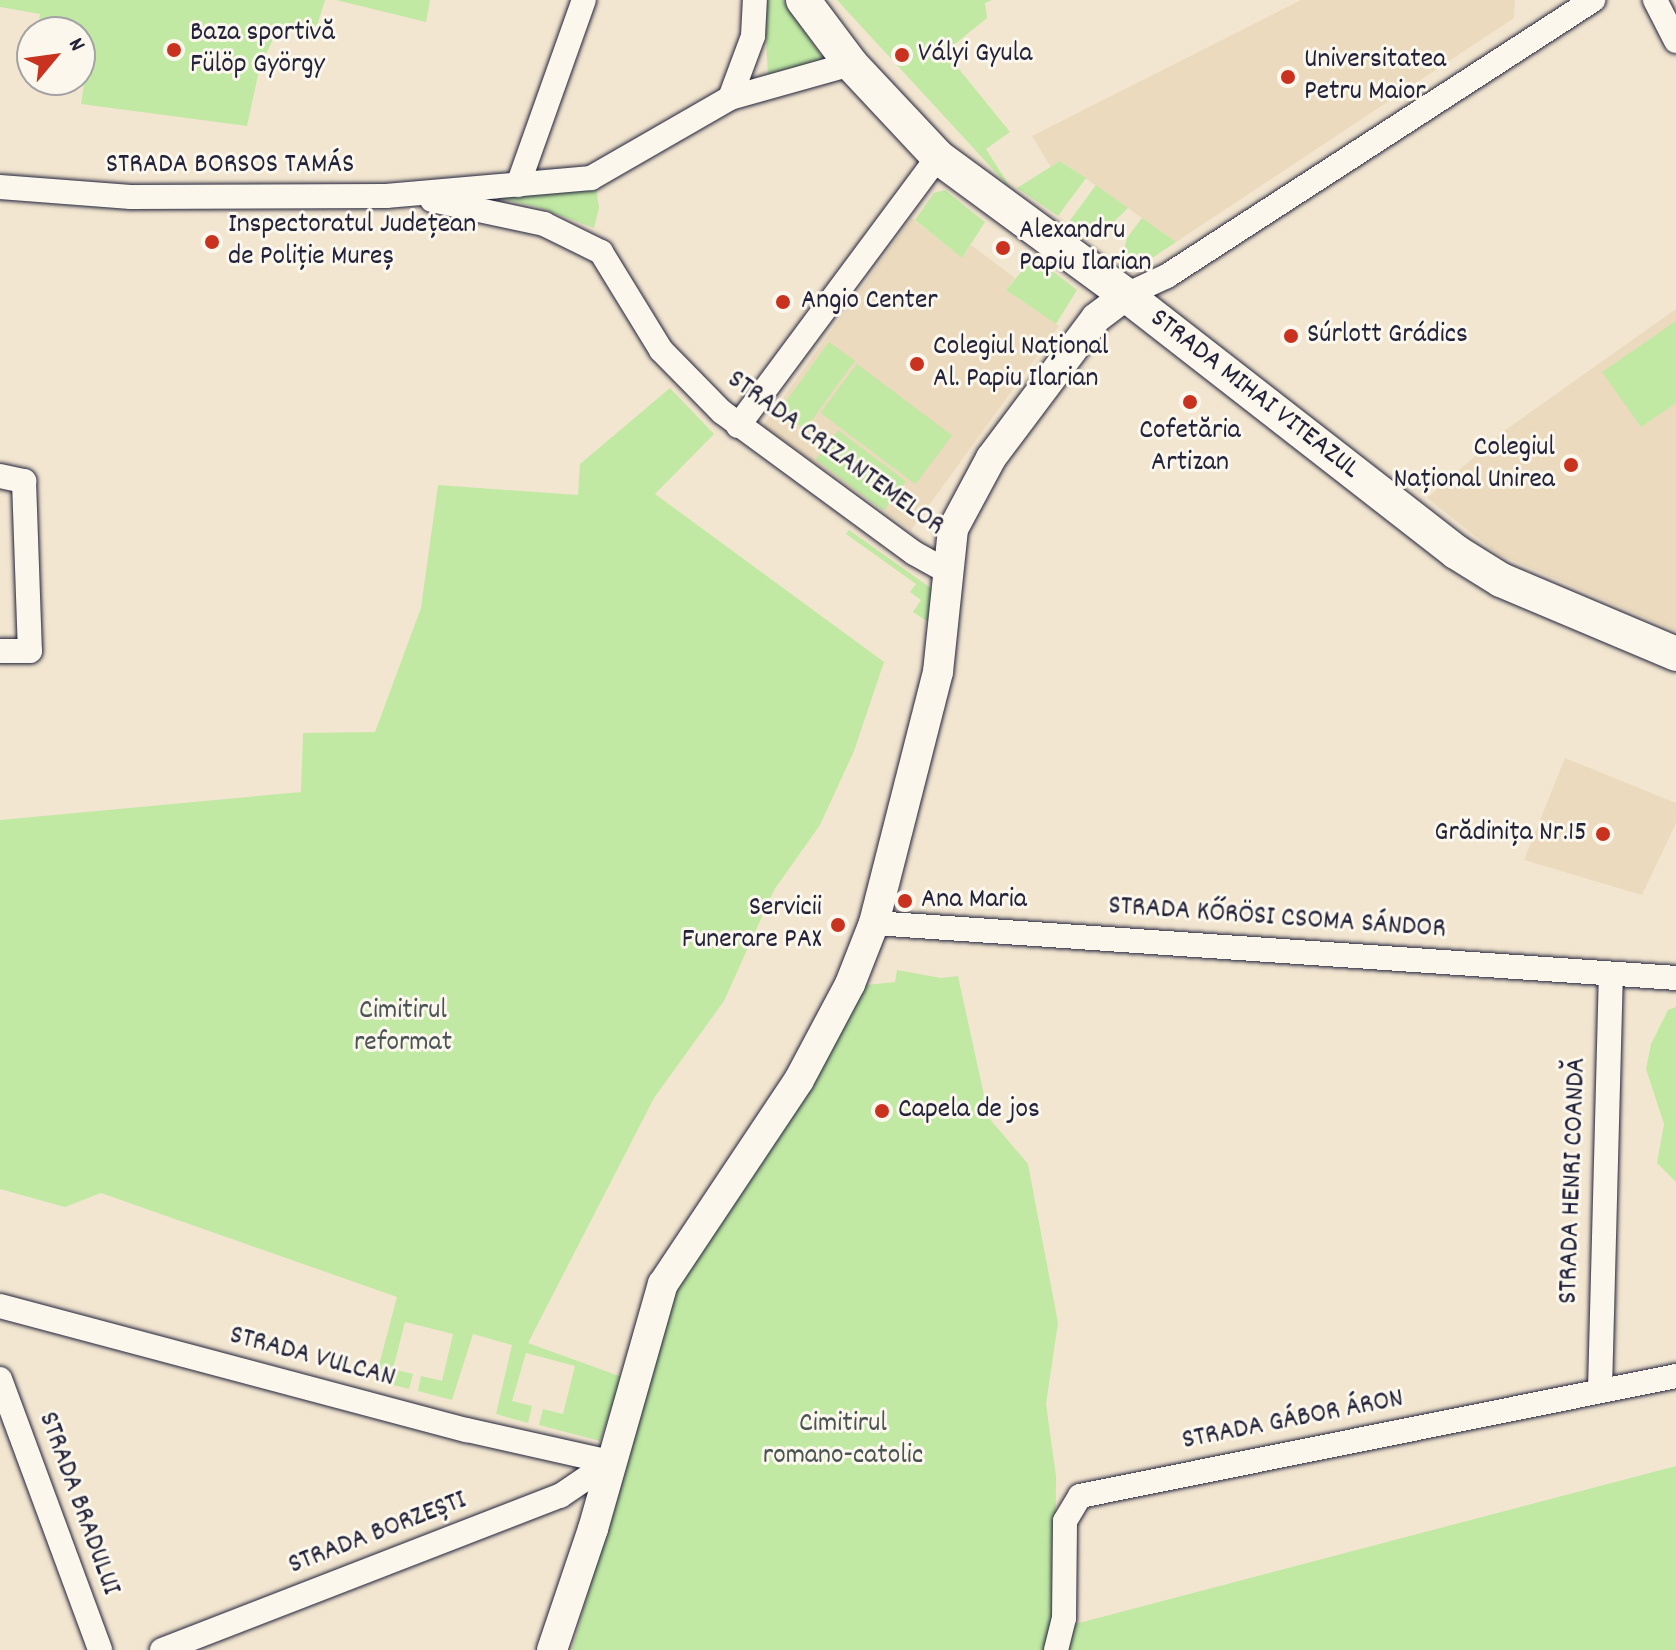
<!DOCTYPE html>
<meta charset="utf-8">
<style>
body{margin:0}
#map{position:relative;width:1676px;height:1650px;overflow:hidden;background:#f2e6d0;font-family:Dekko,sans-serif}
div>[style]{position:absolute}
.built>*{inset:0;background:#ebdabd}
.green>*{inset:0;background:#c1e9a4;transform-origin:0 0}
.roads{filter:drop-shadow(0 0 2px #22223b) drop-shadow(0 0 2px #22223b)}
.minor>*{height:24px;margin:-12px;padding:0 12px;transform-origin:12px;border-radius:12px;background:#fbf7ec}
.tertiary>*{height:30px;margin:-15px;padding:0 15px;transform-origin:15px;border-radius:15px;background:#fbf7ec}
.secondary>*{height:34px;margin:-17px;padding:0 17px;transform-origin:17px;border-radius:17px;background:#fbf7ec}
.dots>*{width:22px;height:22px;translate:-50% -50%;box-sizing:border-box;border:4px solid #fbf7ec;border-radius:50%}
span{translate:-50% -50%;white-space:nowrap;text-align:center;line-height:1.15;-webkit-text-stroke:6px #fbf7ec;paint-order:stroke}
.poi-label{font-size:28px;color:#22223b}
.left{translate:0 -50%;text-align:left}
.right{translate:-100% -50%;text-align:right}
.street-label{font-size:28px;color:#22223b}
.park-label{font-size:28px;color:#4a5455}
.north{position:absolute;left:16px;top:16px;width:80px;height:80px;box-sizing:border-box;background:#fbf7ec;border:2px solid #a4a2a5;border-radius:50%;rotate:61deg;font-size:22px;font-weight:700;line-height:32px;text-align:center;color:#22223b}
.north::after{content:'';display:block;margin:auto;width:28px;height:36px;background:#c8321e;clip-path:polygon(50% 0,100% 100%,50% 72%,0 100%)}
</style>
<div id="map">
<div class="built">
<div style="clip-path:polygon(1301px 0,1515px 0,1514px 18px,1176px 242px,1061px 161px,1051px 167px,1032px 136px)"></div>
<div style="clip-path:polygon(912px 218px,962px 258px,971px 245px,1015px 278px,1006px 290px,1059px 326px,911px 530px,763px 426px)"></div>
<div style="clip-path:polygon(1676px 309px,1676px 631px,1498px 554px,1427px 498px,1504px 431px)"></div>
<div style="clip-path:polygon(1565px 758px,1676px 803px,1676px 823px,1642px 895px,1524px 860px)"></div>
</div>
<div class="green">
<div style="clip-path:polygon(0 0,325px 0,314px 35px,278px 29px,260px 66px,247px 126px,81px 104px,84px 84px,44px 80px,80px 80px,80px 32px,37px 32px,40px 14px,0 7px)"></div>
<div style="clip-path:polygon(336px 0,430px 0,426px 22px)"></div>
<div style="clip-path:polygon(764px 0,783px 0,825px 61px,768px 77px)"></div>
<div style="clip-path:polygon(837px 0,992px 0,985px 3px,987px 18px,945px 52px,1010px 132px,986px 149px,1012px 190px)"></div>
<div style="clip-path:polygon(1060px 161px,1086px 178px,1058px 216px,1017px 188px)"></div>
<div style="clip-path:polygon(1096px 185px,1128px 208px,1095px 240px,1068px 223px)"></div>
<div style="clip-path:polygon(596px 187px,599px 208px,594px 228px,538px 207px,487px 196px)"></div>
<div style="clip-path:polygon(945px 190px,985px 222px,962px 258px,915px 220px,934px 193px)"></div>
<div style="clip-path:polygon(1142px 218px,1176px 242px,1137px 268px,1122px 258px,1127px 238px)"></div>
<div style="clip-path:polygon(1034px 257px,1077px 290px,1056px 324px,1006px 290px)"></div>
<div style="clip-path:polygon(1676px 321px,1676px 403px,1641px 427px,1602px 372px)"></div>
<div style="left:829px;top:342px;width:32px;height:85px;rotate:36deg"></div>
<div style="left:857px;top:364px;width:119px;height:61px;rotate:37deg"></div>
<div style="clip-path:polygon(670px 388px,714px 434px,655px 494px,884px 662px,854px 751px,820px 825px,774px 890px,724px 1001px,654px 1098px,528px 1343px,622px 1377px,600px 1441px,539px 1425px,543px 1409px,563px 1414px,575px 1366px,526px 1353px,512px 1401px,532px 1406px,528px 1423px,496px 1414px,512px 1345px,473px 1334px,452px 1400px,418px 1391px,421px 1376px,442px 1381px,453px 1334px,405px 1322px,393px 1369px,413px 1374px,409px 1389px,375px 1380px,397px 1297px,101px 1193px,65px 1207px,0 1189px,0 820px,301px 792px,303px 733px,375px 732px,421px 608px,438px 485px,578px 495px,580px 464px)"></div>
<div style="left:838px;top:430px;width:85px;height:37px;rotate:37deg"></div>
<div style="clip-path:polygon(849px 530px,935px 591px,933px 625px,913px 612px,921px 600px,910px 592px,916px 584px,846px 534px)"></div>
<div style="clip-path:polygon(897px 970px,941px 978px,958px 976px,989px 1118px,1028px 1164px,1058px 1323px,1046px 1404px,1056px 1476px,1055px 1612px,1045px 1650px,572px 1650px,673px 1289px,818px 1074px,866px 985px,895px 982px)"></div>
<div style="clip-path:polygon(1676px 1007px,1676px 1182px,1657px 1163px,1664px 1124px,1646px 1069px,1651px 1044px,1668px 1010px)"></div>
<div style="clip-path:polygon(1676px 1466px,1676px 1650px,1067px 1650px,1075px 1624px)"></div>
</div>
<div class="roads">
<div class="minor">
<div style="left:1655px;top:0;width:46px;rotate:62.9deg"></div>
<div style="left:730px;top:98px;width:66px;rotate:-69.6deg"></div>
<div style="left:753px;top:36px;width:36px;rotate:-87deg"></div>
<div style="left:518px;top:185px;width:196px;rotate:-70.4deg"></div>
<div style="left:0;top:187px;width:131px;rotate:4.4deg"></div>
<div style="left:131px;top:197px;width:255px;rotate:-0.2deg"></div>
<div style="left:386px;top:196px;width:206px;rotate:-5deg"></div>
<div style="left:591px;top:178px;width:160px;rotate:-29.9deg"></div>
<div style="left:730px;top:98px;width:126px;rotate:-15.7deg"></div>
<div style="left:432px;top:200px;width:115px;rotate:12.1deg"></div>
<div style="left:544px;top:224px;width:64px;rotate:26.2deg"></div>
<div style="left:601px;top:252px;width:115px;rotate:58.5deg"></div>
<div style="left:661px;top:350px;width:87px;rotate:45.5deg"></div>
<div style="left:722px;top:412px;width:238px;rotate:36.3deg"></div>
<div style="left:914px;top:553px;width:38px;rotate:29deg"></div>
<div style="left:1126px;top:295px;width:45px;rotate:-24.9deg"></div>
<div style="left:1167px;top:276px;width:508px;rotate:-32.94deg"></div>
<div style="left:738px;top:426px;width:335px;rotate:-53.4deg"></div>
<div style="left:0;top:476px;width:25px;rotate:12deg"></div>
<div style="left:24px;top:481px;width:170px;rotate:88deg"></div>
<div style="left:30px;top:651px;width:30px;rotate:180deg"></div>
<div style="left:874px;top:923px;width:804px;rotate:3.92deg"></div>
<div style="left:0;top:1306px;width:483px;rotate:14.9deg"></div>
<div style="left:467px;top:1430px;width:147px;rotate:12.6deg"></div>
<div style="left:0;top:1379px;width:289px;rotate:69.7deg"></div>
<div style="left:1600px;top:1390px;width:416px;rotate:-88.5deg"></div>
<div style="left:162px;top:1650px;width:427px;rotate:-21.2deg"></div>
<div style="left:560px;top:1496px;width:60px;rotate:-34.2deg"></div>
<div style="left:1056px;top:1650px;width:33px;rotate:-76deg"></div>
<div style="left:1064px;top:1618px;width:97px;rotate:-89.4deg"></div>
<div style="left:1065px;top:1521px;width:29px;rotate:-59deg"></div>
<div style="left:1080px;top:1496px;width:608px;rotate:-11.38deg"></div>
</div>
<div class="tertiary">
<div style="left:552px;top:1650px;width:128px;rotate:-71.3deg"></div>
<div style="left:593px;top:1529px;width:255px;rotate:-74.1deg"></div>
<div style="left:663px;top:1284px;width:245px;rotate:-56.3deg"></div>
<div style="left:799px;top:1080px;width:109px;rotate:-62deg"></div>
<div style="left:850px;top:984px;width:66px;rotate:-68.5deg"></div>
<div style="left:874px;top:923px;width:259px;rotate:-75.7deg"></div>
<div style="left:938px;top:672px;width:144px;rotate:-84deg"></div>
<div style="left:953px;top:529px;width:81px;rotate:-61.8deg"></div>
<div style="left:991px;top:458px;width:175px;rotate:-53.1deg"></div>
<div style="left:1096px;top:318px;width:38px;rotate:-37deg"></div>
</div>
<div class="secondary">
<div style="left:803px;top:0;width:80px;rotate:53.1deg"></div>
<div style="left:851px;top:64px;width:127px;rotate:46.9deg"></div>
<div style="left:938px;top:157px;width:233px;rotate:36.3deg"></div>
<div style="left:1126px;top:295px;width:418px;rotate:37.9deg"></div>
<div style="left:1456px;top:552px;width:53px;rotate:31.9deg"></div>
<div style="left:1501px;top:580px;width:190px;rotate:22.9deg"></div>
</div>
</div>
<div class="dots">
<div style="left:174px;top:50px;background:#c8321e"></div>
<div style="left:902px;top:55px;background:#c8321e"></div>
<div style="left:1288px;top:77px;background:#c8321e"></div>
<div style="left:212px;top:242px;background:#c8321e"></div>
<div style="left:1003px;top:248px;background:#c8321e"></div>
<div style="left:783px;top:302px;background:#c8321e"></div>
<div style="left:1291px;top:336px;background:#c8321e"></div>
<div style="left:917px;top:364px;background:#c8321e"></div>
<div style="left:1190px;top:402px;background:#c8321e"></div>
<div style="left:1571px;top:465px;background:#c8321e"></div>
<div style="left:1603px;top:834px;background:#c8321e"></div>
<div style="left:905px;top:901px;background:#c8321e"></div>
<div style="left:838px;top:925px;background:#c8321e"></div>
<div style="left:882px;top:1111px;background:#c8321e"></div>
</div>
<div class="poi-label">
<span class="left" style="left:190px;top:50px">Baza sportivă<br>Fülöp György</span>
<span class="left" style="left:918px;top:55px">Vályi Gyula</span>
<span class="left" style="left:1304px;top:77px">Universitatea<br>Petru Maior</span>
<span class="left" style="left:228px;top:242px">Inspectoratul Județean<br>de Poliție Mureș</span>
<span class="left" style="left:1019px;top:248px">Alexandru<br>Papiu Ilarian</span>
<span class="left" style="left:801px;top:302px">Angio Center</span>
<span class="left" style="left:1307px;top:336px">Súrlott Grádics</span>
<span class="left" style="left:933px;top:364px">Colegiul Național<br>Al. Papiu Ilarian</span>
<span style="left:1190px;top:448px">Cofetăria<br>Artizan</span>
<span class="right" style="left:1555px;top:465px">Colegiul<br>Național Unirea</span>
<span class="right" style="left:1587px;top:834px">Grădinița Nr.15</span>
<span class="left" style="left:921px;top:901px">Ana Maria</span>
<span class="right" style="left:822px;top:925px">Servicii<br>Funerare PAX</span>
<span class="left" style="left:898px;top:1111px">Capela de jos</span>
</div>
<div class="street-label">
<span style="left:230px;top:166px">STRADA BORSOS TAMÁS</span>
<span style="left:1254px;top:395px;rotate:38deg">STRADA MIHAI VITEAZUL</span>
<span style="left:835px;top:454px;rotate:36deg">STRADA CRIZANTEMELOR</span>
<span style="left:1277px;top:919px;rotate:4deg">STRADA KŐRÖSI CSOMA SÁNDOR</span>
<span style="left:1574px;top:1181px;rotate:-88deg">STRADA HENRI COANDĂ</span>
<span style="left:312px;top:1358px;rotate:15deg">STRADA VULCAN</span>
<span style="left:1293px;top:1421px;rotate:-11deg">STRADA GÁBOR ÁRON</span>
<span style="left:78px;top:1504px;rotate:70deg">STRADA BRADULUI</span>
<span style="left:378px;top:1534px;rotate:-21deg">STRADA BORZEȘTI</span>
</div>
<div class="park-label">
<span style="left:403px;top:1028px">Cimitirul<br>reformat</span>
<span style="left:843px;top:1441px">Cimitirul<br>romano-catolic</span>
</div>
<div class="north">N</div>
</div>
